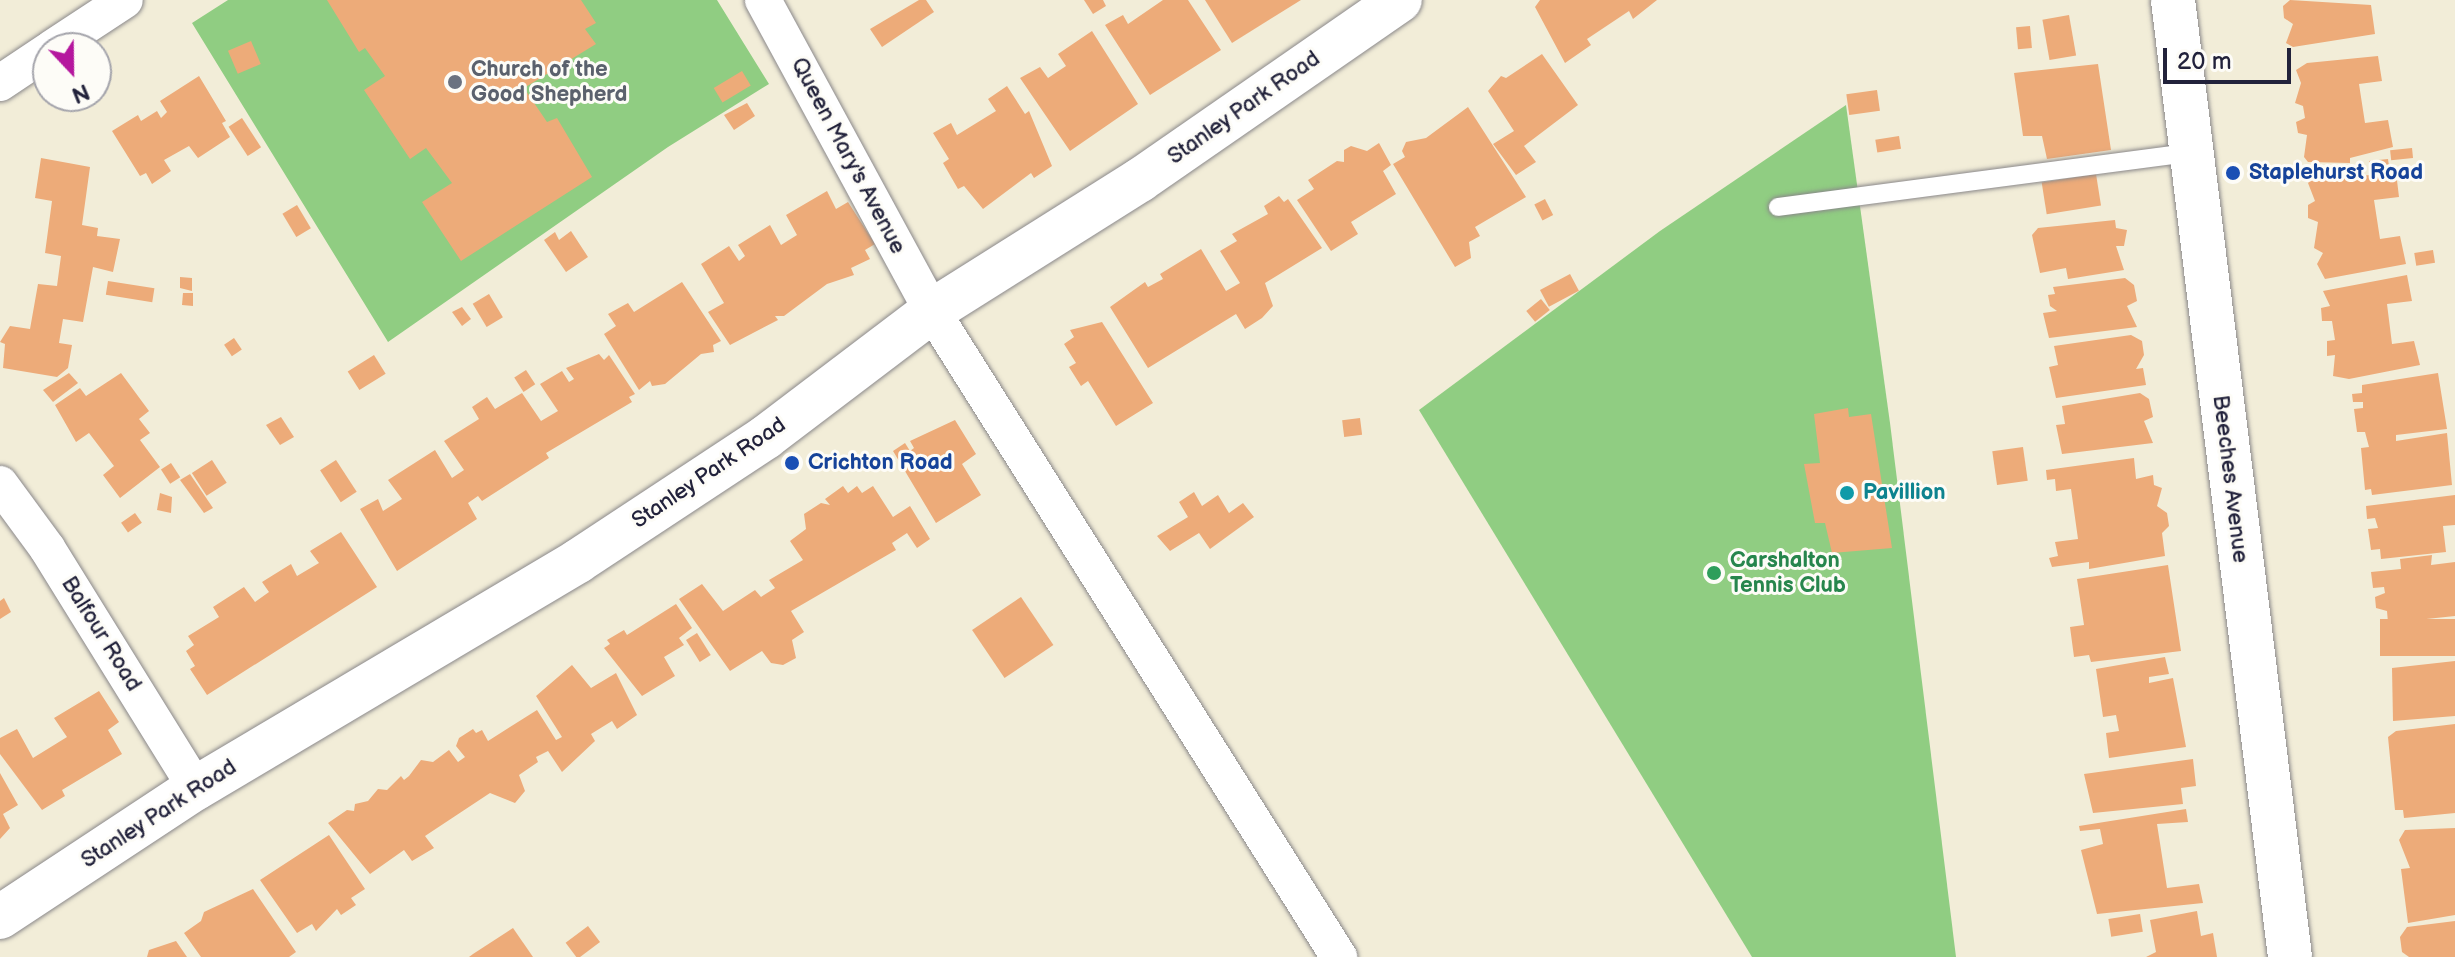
<!DOCTYPE html>
<style>
body{margin:0}
#map{position:relative;width:2455px;height:957px;overflow:hidden;background:#f2edd8;font-family:"Balsamiq Sans",sans-serif}
div>[style]{position:absolute}
.green>*{inset:0;background:#90cd82}
.building>*{inset:0;background:#edab79;transform-origin:0 0}
.roads{filter:drop-shadow(0 0 2px #8a888a) drop-shadow(0 0 2px #8a888a)}
.service>*{height:18px;margin:-9px;padding:0 9px;transform-origin:9px;border-radius:9px;background:#fff}
.minor>*{height:36px;margin:-18px;padding:0 18px;transform-origin:18px;border-radius:18px;background:#fff}
.tertiary>*{height:44px;margin:-22px;padding:0 22px;transform-origin:22px;border-radius:22px;background:#fff}
.secondary>*{height:44px;margin:-22px;padding:0 22px;transform-origin:22px;border-radius:22px;background:#fff}
.dots>*{width:22px;height:22px;translate:-50% -50%;box-sizing:border-box;border:4px solid #fdfcf7;border-radius:50%}
span{translate:-50% -50%;white-space:nowrap;text-align:center;line-height:1.15;-webkit-text-stroke:6px #fdfcf7;paint-order:stroke}
.worship-label{font-size:22px;color:#5b616d;font-weight:700}
.left{translate:0 -50%;text-align:left}
.street-label{font-size:22px;color:#22223b}
.transit-label{font-size:22px;color:#164399;font-weight:700}
.culture-label{font-size:22px;color:#0d838f;font-weight:700}
.leisure-label{font-size:22px;color:#27864d;font-weight:700}
.north{position:absolute;left:32px;top:32px;width:80px;height:80px;box-sizing:border-box;background:#fdfcf7;border:2px solid #a5a5ac;border-radius:50%;rotate:158deg;font-size:22px;font-weight:700;line-height:32px;text-align:center;color:#22223b}
.north::after{content:'';display:block;margin:auto;width:28px;height:36px;background:#b5179e;clip-path:polygon(50% 0,100% 100%,50% 72%,0 100%)}
.scale{position:absolute;left:2163px;top:48px;width:128px;height:36px;box-sizing:border-box;border:4px solid #22223b;border-top:0;padding-left:10px;font-size:24px;line-height:28px;white-space:nowrap;color:#22223b;-webkit-text-stroke:6px #fdfcf7;paint-order:stroke}
</style>
<div id="map">
<div class="green">
<div style="clip-path:polygon(228px 0,717px 0,769px 84px,668px 147px,388px 342px,192px 23px)"></div>
<div style="clip-path:polygon(1846px 105px,1890px 423px,1956px 957px,1752px 957px,1419px 410px,1660px 231px)"></div>
</div>
<div class="building">
<div style="clip-path:polygon(327px 0,581px 0,596px 23px,585px 29px,596px 44px,524px 88px,547px 122px,557px 118px,592px 177px,461px 261px,422px 202px,452px 183px,426px 148px,410px 159px,364px 90px,385px 76px,365px 48px,359px 52px)"></div>
<div style="clip-path:polygon(919px 0,926px 0,934px 12px,882px 47px,870px 29px)"></div>
<div style="clip-path:polygon(1084px 0,1103px 0,1106px 6px,1093px 14px)"></div>
<div style="clip-path:polygon(1163px 0,1188px 0,1221px 50px,1150px 95px,1105px 25px,1123px 15px,1128px 24px)"></div>
<div style="clip-path:polygon(1205px 0,1301px 0,1232px 43px)"></div>
<div style="clip-path:polygon(1540px 0,1657px 0,1633px 19px,1629px 11px,1587px 39px,1591px 45px,1565px 63px,1535px 7px)"></div>
<div style="clip-path:polygon(2290px 0,2371px 5px,2375px 34px,2293px 47px,2286px 43px,2293px 24px,2284px 18px,2283px 6px)"></div>
<div style="left:2069px;top:15px;width:41px;height:27px;rotate:80deg"></div>
<div style="left:2030px;top:26px;width:22px;height:14px;rotate:85deg"></div>
<div style="clip-path:polygon(1092px 31px,1138px 104px,1070px 151px,1020px 78px,1040px 67px,1048px 78px,1066px 66px,1058px 54px)"></div>
<div style="left:251px;top:41px;width:25px;height:25px;rotate:67deg"></div>
<div style="clip-path:polygon(1542px 54px,1578px 105px,1524px 146px,1536px 162px,1516px 175px,1493px 144px,1514px 131px,1488px 91px,1501px 76px,1506px 78px)"></div>
<div style="clip-path:polygon(2378px 56px,2382px 81px,2359px 84px,2365px 123px,2388px 120px,2393px 147px,2350px 158px,2350px 163px,2308px 162px,2304px 157px,2307px 135px,2298px 133px,2296px 122px,2305px 118px,2303px 106px,2295px 103px,2301px 83px,2296px 70px,2307px 63px)"></div>
<div style="clip-path:polygon(2098px 64px,2111px 150px,2047px 159px,2042px 136px,2023px 136px,2014px 73px)"></div>
<div style="left:742px;top:71px;width:17px;height:33px;rotate:59deg"></div>
<div style="clip-path:polygon(199px 76px,226px 121px,222px 123px,230px 137px,198px 158px,189px 146px,164px 160px,171px 171px,152px 184px,146px 173px,140px 176px,112px 131px,138px 115px,141px 121px,157px 111px,161px 118px,167px 112px,160px 101px)"></div>
<div style="clip-path:polygon(1007px 86px,1025px 114px,1029px 111px,1052px 166px,1034px 178px,1031px 173px,983px 209px,964px 186px,958px 189px,943px 163px,949px 159px,933px 133px,951px 123px,957px 135px,996px 111px,988px 99px)"></div>
<div style="left:1877px;top:90px;width:21px;height:31px;rotate:82deg"></div>
<div style="clip-path:polygon(747px 103px,755px 116px,734px 130px,724px 115px)"></div>
<div style="clip-path:polygon(1468px 107px,1526px 197px,1475px 227px,1480px 236px,1469px 242px,1471px 258px,1455px 267px,1393px 164px,1405px 157px,1402px 151px,1406px 142px,1426px 138px)"></div>
<div style="left:242px;top:118px;width:35px;height:16px;rotate:57deg"></div>
<div style="left:1899px;top:136px;width:13px;height:24px;rotate:81deg"></div>
<div style="clip-path:polygon(1379px 143px,1391px 165px,1383px 171px,1396px 194px,1351px 222px,1358px 234px,1331px 251px,1297px 200px,1314px 189px,1308px 180px,1337px 161px,1344px 162px,1344px 150px,1351px 146px,1367px 151px)"></div>
<div style="left:2412px;top:148px;width:10px;height:22px;rotate:84deg"></div>
<div style="clip-path:polygon(41px 158px,90px 167px,82px 225px,98px 228px,97px 236px,120px 239px,113px 272px,93px 267px,83px 322px,63px 319px,59px 343px,72px 345px,68px 368px,57px 377px,3px 368px,5px 344px,0 342px,10px 326px,30px 329px,38px 284px,57px 286px,61px 256px,45px 253px,52px 201px,35px 198px)"></div>
<div style="clip-path:polygon(2388px 159px,2390px 173px,2396px 172px,2399px 197px,2374px 200px,2380px 239px,2400px 236px,2406px 264px,2325px 279px,2317px 264px,2323px 253px,2314px 248px,2318px 222px,2308px 218px,2308px 205px,2315px 201px,2308px 183px,2313px 178px,2372px 175px,2369px 161px)"></div>
<div style="left:2096px;top:174px;width:32px;height:55px;rotate:81deg"></div>
<div style="clip-path:polygon(827px 191px,836px 209px,848px 202px,875px 244px,865px 250px,870px 259px,851px 268px,854px 275px,827px 284px,784px 316px,775px 316px,778px 320px,730px 345px,708px 312px,724px 303px,701px 264px,729px 246px,739px 261px,745px 256px,738px 245px,770px 225px,781px 245px,797px 235px,786px 215px)"></div>
<div style="clip-path:polygon(1279px 196px,1284px 202px,1288px 199px,1322px 248px,1265px 283px,1273px 306px,1262px 318px,1245px 329px,1236px 314px,1148px 368px,1110px 307px,1145px 282px,1148px 287px,1163px 279px,1160px 274px,1201px 249px,1226px 291px,1240px 283px,1220px 251px,1237px 241px,1232px 234px,1268px 214px,1264px 206px)"></div>
<div style="left:1545px;top:199px;width:18px;height:12px;rotate:63deg"></div>
<div style="left:297px;top:205px;width:27px;height:17px;rotate:59deg"></div>
<div style="clip-path:polygon(2115px 220px,2116px 228px,2127px 230px,2124px 246px,2116px 246px,2124px 270px,2068px 279px,2066px 268px,2040px 273px,2032px 235px,2038px 228px)"></div>
<div style="clip-path:polygon(571px 231px,588px 257px,566px 272px,544px 240px,555px 232px,559px 240px)"></div>
<div style="left:2433px;top:250px;width:13px;height:19px;rotate:81deg"></div>
<div style="left:1570px;top:274px;width:19px;height:34px;rotate:62deg"></div>
<div style="clip-path:polygon(2407px 275px,2412px 301px,2387px 304px,2392px 344px,2414px 341px,2420px 365px,2349px 379px,2333px 376px,2335px 355px,2327px 356px,2327px 341px,2335px 340px,2332px 321px,2322px 321px,2321px 308px,2330px 306px,2323px 291px)"></div>
<div style="clip-path:polygon(180px 277px,192px 278px,192px 291px,180px 288px)"></div>
<div style="clip-path:polygon(2125px 278px,2134px 285px,2137px 301px,2127px 306px,2137px 327px,2049px 338px,2043px 313px,2057px 311px,2050px 306px,2048px 295px,2055px 294px,2053px 287px)"></div>
<div style="left:108px;top:281px;width:47px;height:14px;rotate:9deg"></div>
<div style="clip-path:polygon(682px 282px,721px 341px,713px 345px,714px 352px,701px 354px,665px 384px,652px 386px,650px 381px,639px 390px,604px 334px,616px 326px,608px 314px,628px 303px,634px 312px)"></div>
<div style="clip-path:polygon(183px 293px,193px 293px,193px 306px,182px 305px)"></div>
<div style="left:489px;top:294px;width:27px;height:19px;rotate:59deg"></div>
<div style="left:1541px;top:299px;width:14px;height:19px;rotate:51deg"></div>
<div style="clip-path:polygon(462px 307px,471px 319px,462px 326px,452px 312px)"></div>
<div style="clip-path:polygon(1102px 322px,1153px 403px,1116px 426px,1088px 381px,1081px 386px,1069px 367px,1076px 363px,1064px 344px,1074px 337px,1070px 330px)"></div>
<div style="clip-path:polygon(2131px 335px,2142px 341px,2144px 355px,2136px 369px,2143px 368px,2146px 385px,2056px 398px,2049px 367px,2058px 365px,2054px 346px)"></div>
<div style="left:234px;top:338px;width:14px;height:12px;rotate:56deg"></div>
<div style="clip-path:polygon(599px 354px,604px 360px,609px 355px,635px 394px,629px 397px,632px 402px,546px 453px,549px 458px,482px 501px,478px 496px,468px 503px,477px 519px,397px 571px,360px 509px,378px 499px,383px 511px,402px 499px,388px 480px,435px 450px,452px 478px,464px 470px,444px 441px,479px 419px,472px 407px,487px 397px,495px 409px,522px 393px,541px 421px,558px 411px,540px 384px,562px 371px,569px 382px,574px 379px,566px 368px)"></div>
<div style="left:374px;top:355px;width:22px;height:31px;rotate:58deg"></div>
<div style="left:526px;top:370px;width:17px;height:14px;rotate:57deg"></div>
<div style="clip-path:polygon(69px 373px,78px 383px,53px 402px,43px 390px)"></div>
<div style="clip-path:polygon(121px 373px,149px 411px,139px 419px,150px 433px,140px 440px,160px 467px,120px 498px,103px 475px,114px 466px,89px 433px,76px 442px,55px 405px,80px 388px,86px 396px)"></div>
<div style="clip-path:polygon(2438px 373px,2447px 429px,2396px 435px,2396px 441px,2447px 433px,2452px 485px,2372px 495px,2371px 489px,2365px 490px,2361px 448px,2369px 447px,2365px 432px,2357px 432px,2354px 409px,2363px 408px,2363px 402px,2353px 402px,2352px 394px,2362px 393px,2362px 385px)"></div>
<div style="clip-path:polygon(2140px 393px,2149px 399px,2153px 417px,2144px 421px,2153px 443px,2062px 454px,2056px 425px,2065px 424px,2062px 406px)"></div>
<div style="clip-path:polygon(1848px 408px,1849px 417px,1871px 414px,1892px 548px,1832px 553px,1825px 523px,1815px 523px,1804px 464px,1820px 463px,1814px 414px)"></div>
<div style="clip-path:polygon(281px 417px,294px 437px,280px 445px,266px 425px)"></div>
<div style="left:1360px;top:418px;width:17px;height:18px;rotate:83deg"></div>
<div style="clip-path:polygon(955px 420px,976px 454px,962px 464px,981px 495px,936px 523px,893px 451px,905px 443px,910px 451px,914px 448px,910px 441px)"></div>
<div style="left:2023px;top:447px;width:34px;height:31px;rotate:82deg"></div>
<div style="clip-path:polygon(2134px 458px,2136px 479px,2153px 475px,2154px 485px,2162px 488px,2157px 506px,2167px 513px,2169px 526px,2162px 533px,2165px 556px,2089px 569px,2089px 562px,2052px 567px,2049px 558px,2058px 556px,2055px 542px,2078px 539px,2071px 489px,2056px 491px,2055px 479px,2047px 480px,2046px 470px)"></div>
<div style="left:212px;top:460px;width:27px;height:24px;rotate:57deg"></div>
<div style="left:336px;top:460px;width:38px;height:19px;rotate:57deg"></div>
<div style="left:171px;top:463px;width:17px;height:12px;rotate:57deg"></div>
<div style="clip-path:polygon(190px 474px,213px 508px,204px 513px,180px 480px)"></div>
<div style="clip-path:polygon(843px 486px,848px 493px,857px 486px,862px 493px,873px 486px,893px 517px,910px 506px,930px 539px,917px 548px,907px 533px,892px 543px,896px 550px,791px 611px,804px 632px,792px 640px,796px 658px,783px 665px,771px 663px,762px 651px,730px 671px,679px 599px,702px 584px,723px 611px,755px 590px,761px 597px,775px 588px,769px 580px,803px 560px,790px 541px,806px 529px,804px 514px,821px 503px,830px 505px,825px 499px)"></div>
<div style="clip-path:polygon(1194px 492px,1202px 506px,1218px 495px,1229px 513px,1243px 503px,1254px 517px,1210px 549px,1199px 533px,1170px 551px,1157px 536px,1188px 517px,1179px 502px)"></div>
<div style="clip-path:polygon(160px 493px,172px 497px,171px 513px,157px 510px)"></div>
<div style="clip-path:polygon(2455px 495px,2455px 525px,2443px 526px,2446px 552px,2381px 559px,2380px 549px,2371px 550px,2368px 529px,2378px 528px,2375px 518px,2367px 519px,2366px 506px)"></div>
<div style="left:135px;top:513px;width:12px;height:17px;rotate:55deg"></div>
<div style="clip-path:polygon(341px 532px,377px 587px,207px 695px,190px 669px,195px 666px,186px 651px,194px 645px,188px 636px,219px 617px,213px 607px,244px 587px,255px 602px,269px 592px,262px 582px,291px 564px,297px 576px,319px 563px,310px 551px)"></div>
<div style="clip-path:polygon(2432px 555px,2431px 565px,2455px 562px,2455px 616px,2388px 623px,2387px 611px,2376px 608px,2375px 597px,2385px 593px,2384px 587px,2373px 588px,2371px 572px,2401px 569px,2400px 559px)"></div>
<div style="clip-path:polygon(2168px 565px,2181px 651px,2091px 662px,2089px 655px,2074px 657px,2070px 627px,2084px 625px,2077px 579px)"></div>
<div style="left:1021px;top:597px;width:58px;height:59px;rotate:56deg"></div>
<div style="clip-path:polygon(4px 598px,11px 612px,0 619px,0 601px)"></div>
<div style="clip-path:polygon(676px 604px,692px 628px,679px 638px,684px 645px,664px 657px,675px 676px,642px 696px,604px 648px,610px 644px,607px 640px,624px 630px,627px 635px)"></div>
<div style="left:2455px;top:619px;width:37px;height:75px;rotate:90deg"></div>
<div style="left:697px;top:633px;width:26px;height:13px;rotate:58deg"></div>
<div style="clip-path:polygon(2165px 657px,2169px 674px,2149px 677px,2149px 683px,2173px 678px,2186px 747px,2109px 758px,2106px 733px,2119px 731px,2116px 715px,2103px 717px,2096px 669px)"></div>
<div style="clip-path:polygon(2455px 661px,2455px 716px,2393px 721px,2392px 668px)"></div>
<div style="clip-path:polygon(572px 665px,591px 688px,616px 673px,637px 715px,617px 729px,612px 721px,591px 734px,595px 741px,562px 772px,548px 751px,536px 757px,538px 762px,519px 775px,525px 791px,515px 803px,490px 793px,425px 836px,434px 848px,412px 861px,404px 850px,370px 874px,328px 823px,347px 810px,354px 811px,355px 804px,368px 801px,378px 789px,387px 790px,401px 776px,404px 780px,409px 776px,421px 760px,433px 762px,449px 750px,458px 762px,465px 757px,456px 746px,459px 738px,473px 729px,476px 733px,482px 730px,488px 741px,537px 710px,556px 740px,562px 737px,536px 696px)"></div>
<div style="clip-path:polygon(99px 691px,119px 722px,108px 730px,122px 754px,62px 790px,65px 796px,42px 810px,0 754px,0 738px,17px 729px,33px 758px,67px 737px,54px 718px)"></div>
<div style="clip-path:polygon(2455px 724px,2455px 813px,2404px 818px,2403px 810px,2395px 810px,2388px 737px,2396px 731px)"></div>
<div style="clip-path:polygon(2193px 759px,2196px 786px,2181px 788px,2183px 804px,2093px 813px,2084px 774px)"></div>
<div style="clip-path:polygon(0 773px,18px 805px,3px 814px,10px 828px,0 839px)"></div>
<div style="clip-path:polygon(2186px 809px,2188px 822px,2157px 824px,2167px 888px,2199px 884px,2203px 903px,2097px 914px,2081px 850px,2103px 844px,2100px 829px,2080px 831px,2079px 826px)"></div>
<div style="clip-path:polygon(2455px 828px,2455px 915px,2408px 923px,2401px 869px,2410px 868px,2399px 840px,2405px 830px)"></div>
<div style="clip-path:polygon(329px 835px,365px 889px,351px 898px,356px 905px,341px 915px,337px 909px,316px 931px,312px 924px,297px 933px,260px 880px)"></div>
<div style="clip-path:polygon(253px 889px,296px 952px,289px 957px,201px 957px,184px 933px,201px 921px,204px 912px)"></div>
<div style="clip-path:polygon(2197px 911px,2201px 936px,2213px 933px,2217px 957px,2146px 957px,2156px 952px,2150px 920px)"></div>
<div style="left:2140px;top:914px;width:18px;height:32px;rotate:81deg"></div>
<div style="clip-path:polygon(2455px 921px,2455px 957px,2409px 957px,2402px 952px,2400px 937px,2407px 927px)"></div>
<div style="left:588px;top:926px;width:20px;height:28px;rotate:53deg"></div>
<div style="clip-path:polygon(513px 928px,533px 957px,469px 957px,473px 954px)"></div>
<div style="clip-path:polygon(176px 941px,187px 957px,147px 957px,149px 950px)"></div>
</div>
<div class="roads">
<div class="service">
<div style="left:1778px;top:207px;width:414px;rotate:-7.5deg"></div>
</div>
<div class="minor">
<div style="left:763px;top:0;width:354px;rotate:61.5deg"></div>
<div style="left:932px;top:311px;width:764px;rotate:57.79deg"></div>
<div style="left:52px;top:48px;width:87px;rotate:-33.3deg"></div>
<div style="left:0;top:83px;width:58px;rotate:-33.7deg"></div>
<div style="left:0;top:484px;width:79px;rotate:53.7deg"></div>
<div style="left:47px;top:548px;width:282px;rotate:58.2deg"></div>
</div>
<div class="tertiary">
<div style="left:0;top:917px;width:235px;rotate:-33.4deg"></div>
<div style="left:196px;top:788px;width:444px;rotate:-30.7deg"></div>
<div style="left:578px;top:561px;width:225px;rotate:-33.4deg"></div>
<div style="left:766px;top:437px;width:208px;rotate:-37.2deg"></div>
<div style="left:932px;top:311px;width:246px;rotate:-32.2deg"></div>
<div style="left:1140px;top:180px;width:316px;rotate:-34.7deg"></div>
</div>
<div class="secondary">
<div style="left:2173px;top:0;width:964px;rotate:83.03deg"></div>
</div>
</div>
<div class="dots">
<div style="left:455px;top:82px;background:#6b7280"></div>
<div style="left:2233px;top:173px;background:#1a4fb4"></div>
<div style="left:792px;top:463px;background:#1a4fb4"></div>
<div style="left:1847px;top:493px;background:#0f9aa8"></div>
<div style="left:1714px;top:573px;background:#2e9e5b"></div>
</div>
<div class="worship-label">
<span class="left" style="left:471px;top:82px">Church of the<br>Good Shepherd</span>
</div>
<div class="street-label">
<span style="left:1244px;top:108px;rotate:-35deg">Stanley Park Road</span>
<span style="left:848px;top:156px;rotate:62deg">Queen Mary's Avenue</span>
<span style="left:709px;top:473px;rotate:-34deg">Stanley Park Road</span>
<span style="left:2230px;top:479px;rotate:83deg">Beeches Avenue</span>
<span style="left:101px;top:634px;rotate:58deg">Balfour Road</span>
<span style="left:159px;top:814px;rotate:-33deg">Stanley Park Road</span>
</div>
<div class="transit-label">
<span class="left" style="left:2249px;top:173px">Staplehurst Road</span>
<span class="left" style="left:808px;top:463px">Crichton Road</span>
</div>
<div class="culture-label">
<span class="left" style="left:1863px;top:493px">Pavillion</span>
</div>
<div class="leisure-label">
<span class="left" style="left:1730px;top:573px">Carshalton<br>Tennis Club</span>
</div>
<div class="north">N</div>
<div class="scale">20 m</div>
</div>
